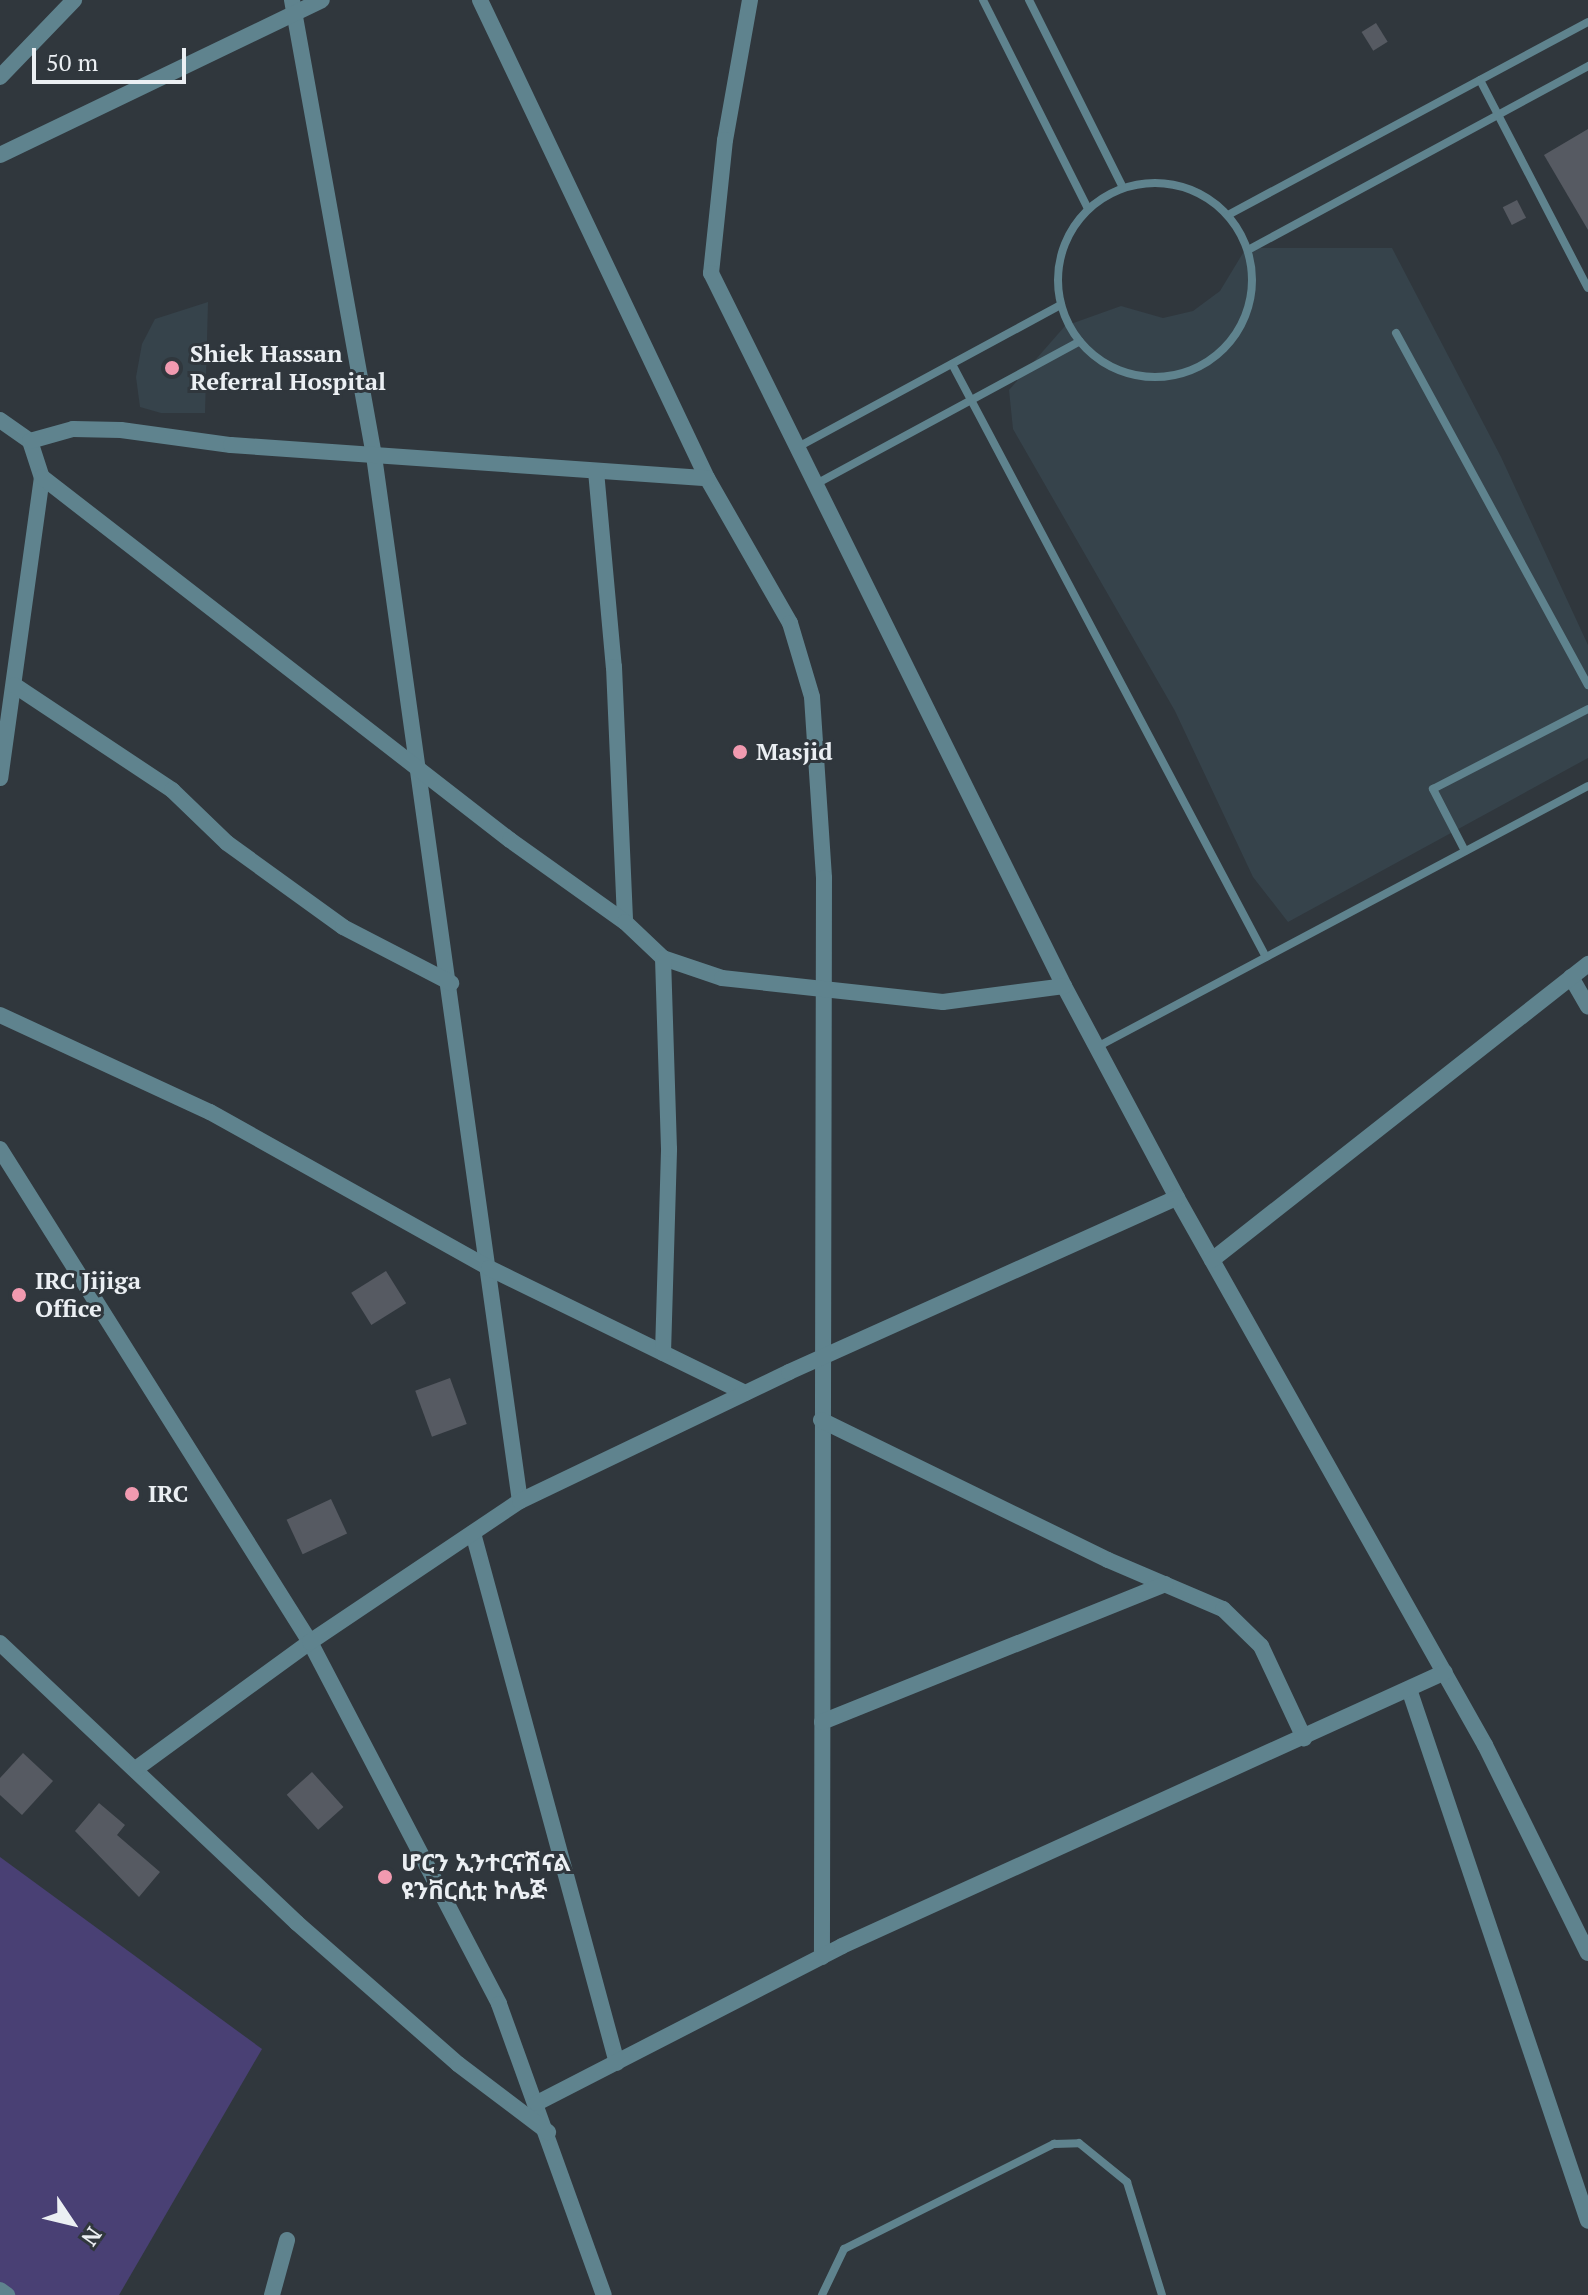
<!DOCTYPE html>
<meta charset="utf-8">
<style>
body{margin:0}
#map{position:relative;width:1588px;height:2295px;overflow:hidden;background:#30373d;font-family:"PT Serif","Noto Sans Ethiopic",serif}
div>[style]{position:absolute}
.built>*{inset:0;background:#36434b}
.green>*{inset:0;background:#494074}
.building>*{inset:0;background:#565a62;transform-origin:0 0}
.lane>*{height:8px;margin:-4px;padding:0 4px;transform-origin:4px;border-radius:4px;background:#5f838e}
.lane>.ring{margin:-4px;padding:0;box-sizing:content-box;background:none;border:8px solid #5f838e;border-radius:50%}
.street>*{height:16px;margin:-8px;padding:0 8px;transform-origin:8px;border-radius:8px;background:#5f838e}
.dots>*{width:22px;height:22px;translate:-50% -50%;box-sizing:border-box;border:4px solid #30373d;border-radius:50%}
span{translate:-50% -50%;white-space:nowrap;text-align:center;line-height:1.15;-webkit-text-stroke:6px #30373d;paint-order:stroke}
.poi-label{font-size:24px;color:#ebeff3;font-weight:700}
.left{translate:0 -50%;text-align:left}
.north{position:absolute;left:32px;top:2183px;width:80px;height:80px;-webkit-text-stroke:6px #30373d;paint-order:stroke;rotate:125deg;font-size:22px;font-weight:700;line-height:32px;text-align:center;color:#ebeff3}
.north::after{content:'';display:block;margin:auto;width:28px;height:36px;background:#ebeff3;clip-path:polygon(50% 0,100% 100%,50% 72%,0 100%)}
.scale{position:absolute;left:32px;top:48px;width:154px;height:36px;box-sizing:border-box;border:4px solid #ebeff3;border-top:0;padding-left:10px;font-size:24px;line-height:28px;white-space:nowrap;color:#ebeff3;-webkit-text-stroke:6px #30373d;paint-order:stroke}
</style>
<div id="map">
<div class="built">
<div style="clip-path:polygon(1246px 248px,1392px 248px,1501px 457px,1588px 645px,1588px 758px,1288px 922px,1253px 877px,1175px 711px,1013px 429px,1009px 390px,1065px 326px,1121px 306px,1163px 318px,1193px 311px,1220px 291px)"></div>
<div style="clip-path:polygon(208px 302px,205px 413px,161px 413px,140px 407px,136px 377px,142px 344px,155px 319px)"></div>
</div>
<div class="green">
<div style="clip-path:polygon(0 1857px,262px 2049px,119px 2295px,0 2295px)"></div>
</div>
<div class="building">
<div style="left:1376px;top:23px;width:22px;height:17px;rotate:58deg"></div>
<div style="clip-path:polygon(1588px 129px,1588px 230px,1544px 155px)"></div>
<div style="left:1517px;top:200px;width:20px;height:16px;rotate:63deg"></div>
<div style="left:386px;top:1271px;width:38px;height:41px;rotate:58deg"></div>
<div style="left:450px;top:1378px;width:49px;height:37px;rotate:70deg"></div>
<div style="left:331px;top:1499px;width:38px;height:49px;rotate:65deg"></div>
<div style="clip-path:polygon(23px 1753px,53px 1781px,22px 1815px,0 1795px,0 1778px)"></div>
<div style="left:312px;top:1772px;width:47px;height:34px;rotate:48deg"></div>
<div style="clip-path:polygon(99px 1803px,125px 1825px,117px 1835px,160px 1872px,139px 1897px,75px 1831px)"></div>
</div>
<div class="lane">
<div style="left:983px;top:0;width:234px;rotate:63.3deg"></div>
<div style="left:1029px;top:0;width:210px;rotate:63.4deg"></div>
<div style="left:1480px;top:80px;width:234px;rotate:62.6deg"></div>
<div class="ring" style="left:1058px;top:183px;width:186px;height:186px"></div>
<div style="left:1228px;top:215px;width:408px;rotate:-28.2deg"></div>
<div style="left:1248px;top:250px;width:387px;rotate:-28.4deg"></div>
<div style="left:1396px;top:333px;width:401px;rotate:61.4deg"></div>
<div style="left:952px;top:364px;width:671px;rotate:62.1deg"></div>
<div style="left:798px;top:447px;width:299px;rotate:-28.4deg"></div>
<div style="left:816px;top:484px;width:300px;rotate:-28.4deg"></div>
<div style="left:1465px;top:851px;width:70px;rotate:-117.3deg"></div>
<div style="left:1433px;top:789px;width:174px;rotate:-27.3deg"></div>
<div style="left:1097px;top:1047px;width:556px;rotate:-27.99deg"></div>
<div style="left:822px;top:2295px;width:51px;rotate:-64.4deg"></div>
<div style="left:844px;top:2249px;width:235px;rotate:-26.6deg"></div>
<div style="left:1054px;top:2144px;width:25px;rotate:-2deg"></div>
<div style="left:1079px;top:2143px;width:62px;rotate:39.1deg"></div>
<div style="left:1127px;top:2182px;width:118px;rotate:72.8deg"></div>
</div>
<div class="street">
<div style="left:292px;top:0;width:463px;rotate:79.8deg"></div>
<div style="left:374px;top:456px;width:1055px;rotate:82.05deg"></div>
<div style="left:480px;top:0;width:529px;rotate:64.6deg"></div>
<div style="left:707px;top:478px;width:167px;rotate:60.2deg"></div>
<div style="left:790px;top:623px;width:77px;rotate:73.4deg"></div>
<div style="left:812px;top:697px;width:181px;rotate:86.2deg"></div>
<div style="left:824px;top:878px;width:1079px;rotate:90.11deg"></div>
<div style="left:750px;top:0;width:142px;rotate:100.1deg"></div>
<div style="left:725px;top:140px;width:134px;rotate:96deg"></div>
<div style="left:711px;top:273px;width:796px;rotate:63.66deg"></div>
<div style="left:1064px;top:986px;width:240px;rotate:61.9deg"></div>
<div style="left:1177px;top:1198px;width:628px;rotate:60.62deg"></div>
<div style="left:1485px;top:1745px;width:232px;rotate:63.7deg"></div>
<div style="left:0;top:77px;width:107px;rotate:-46.1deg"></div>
<div style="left:0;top:155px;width:357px;rotate:-25.7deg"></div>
<div style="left:0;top:420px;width:37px;rotate:35deg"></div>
<div style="left:30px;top:441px;width:38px;rotate:72deg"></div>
<div style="left:42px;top:477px;width:304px;rotate:97.9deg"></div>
<div style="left:30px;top:441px;width:45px;rotate:-15.6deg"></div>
<div style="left:73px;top:429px;width:48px;rotate:1.2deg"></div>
<div style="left:121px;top:430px;width:111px;rotate:7.8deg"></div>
<div style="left:231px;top:445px;width:477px;rotate:4deg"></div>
<div style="left:596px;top:471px;width:197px;rotate:84.8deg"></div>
<div style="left:614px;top:667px;width:255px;rotate:87.5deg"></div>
<div style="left:42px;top:477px;width:592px;rotate:37.8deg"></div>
<div style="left:510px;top:840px;width:141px;rotate:35.5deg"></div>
<div style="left:625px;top:922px;width:52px;rotate:43.5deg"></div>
<div style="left:663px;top:958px;width:62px;rotate:18.7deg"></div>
<div style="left:722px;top:978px;width:222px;rotate:6.2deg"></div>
<div style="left:943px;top:1002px;width:122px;rotate:-7.5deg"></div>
<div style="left:14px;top:685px;width:190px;rotate:33.6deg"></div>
<div style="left:172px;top:790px;width:76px;rotate:43.9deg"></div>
<div style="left:227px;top:843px;width:143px;rotate:35.9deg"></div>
<div style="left:343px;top:927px;width:122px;rotate:27.4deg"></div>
<div style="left:1571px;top:977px;width:34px;rotate:60deg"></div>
<div style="left:0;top:1015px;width:231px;rotate:24.8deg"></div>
<div style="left:210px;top:1112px;width:320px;rotate:29.2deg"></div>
<div style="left:489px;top:1268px;width:285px;rotate:26deg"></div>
<div style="left:0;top:1149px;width:582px;rotate:57.84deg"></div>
<div style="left:310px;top:1642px;width:408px;rotate:62.4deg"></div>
<div style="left:499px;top:2004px;width:309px;rotate:70.2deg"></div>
<div style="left:1212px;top:1260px;width:479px;rotate:-38.2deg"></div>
<div style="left:663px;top:1353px;width:204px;rotate:-88.3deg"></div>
<div style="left:669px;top:1149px;width:191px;rotate:-91.8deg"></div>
<div style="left:821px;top:1420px;width:319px;rotate:26deg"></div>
<div style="left:1108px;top:1560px;width:125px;rotate:23.1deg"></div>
<div style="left:1223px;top:1609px;width:53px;rotate:44.2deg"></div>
<div style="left:1261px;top:1646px;width:102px;rotate:64.9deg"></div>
<div style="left:473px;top:1533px;width:549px;rotate:74.8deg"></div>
<div style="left:0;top:1643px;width:408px;rotate:43.3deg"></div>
<div style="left:297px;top:1923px;width:214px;rotate:41.2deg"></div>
<div style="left:458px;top:2064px;width:113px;rotate:37.1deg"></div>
<div style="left:1409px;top:1689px;width:561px;rotate:71.4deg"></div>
<div style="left:822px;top:1722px;width:370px;rotate:-21.9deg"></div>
<div style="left:137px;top:1768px;width:214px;rotate:-36.1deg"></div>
<div style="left:310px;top:1642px;width:253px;rotate:-33.9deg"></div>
<div style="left:520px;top:1501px;width:298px;rotate:-25.6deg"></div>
<div style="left:789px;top:1372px;width:425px;rotate:-24.2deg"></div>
<div style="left:537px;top:2103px;width:343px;rotate:-27.2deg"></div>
<div style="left:842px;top:1946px;width:662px;rotate:-24.44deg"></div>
<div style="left:0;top:2290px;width:9px;rotate:36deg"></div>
<div style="left:272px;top:2295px;width:57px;rotate:-74.7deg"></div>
</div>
<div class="dots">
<div style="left:172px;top:368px;background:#f19ab0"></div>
<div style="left:740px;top:752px;background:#f19ab0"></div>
<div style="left:19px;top:1295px;background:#f19ab0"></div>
<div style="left:132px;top:1494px;background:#f19ab0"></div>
<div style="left:385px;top:1877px;background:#f19ab0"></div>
</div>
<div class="poi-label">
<span class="left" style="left:190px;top:368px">Shiek Hassan<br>Referral Hospital</span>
<span class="left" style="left:756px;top:752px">Masjid</span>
<span class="left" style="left:35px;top:1295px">IRC Jijiga<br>Office</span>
<span class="left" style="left:148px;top:1494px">IRC</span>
<span class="left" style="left:401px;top:1877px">ሆርን ኢንተርናሽናል<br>ዩንቨርሲቲ ኮሌጅ</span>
</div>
<div class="north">N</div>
<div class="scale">50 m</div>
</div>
